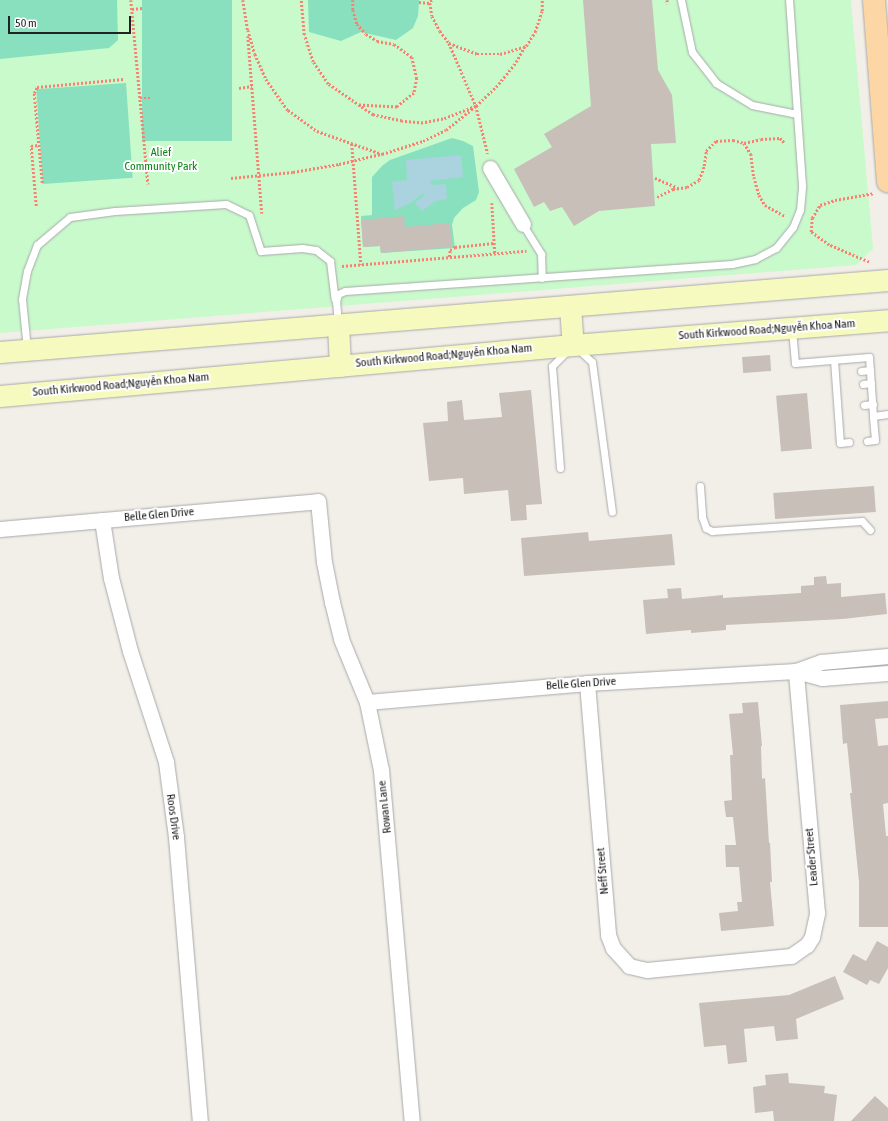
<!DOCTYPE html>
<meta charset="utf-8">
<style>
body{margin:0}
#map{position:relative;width:888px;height:1121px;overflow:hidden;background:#f2efe9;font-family:"Asap Condensed",sans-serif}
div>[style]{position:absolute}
.park>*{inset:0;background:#c8facc}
.pitch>*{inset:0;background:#88e0be;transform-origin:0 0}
.water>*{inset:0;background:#aad3df}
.building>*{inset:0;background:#c7bfb8;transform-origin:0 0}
.path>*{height:2.5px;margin-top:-1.25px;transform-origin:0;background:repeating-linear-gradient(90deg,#fa8072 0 2px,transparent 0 4px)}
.roads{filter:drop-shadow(0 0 1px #a9a9a9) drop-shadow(0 0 1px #a9a9a9)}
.lane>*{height:7px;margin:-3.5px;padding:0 3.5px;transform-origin:3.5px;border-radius:3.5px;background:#fff}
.street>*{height:15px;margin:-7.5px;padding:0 7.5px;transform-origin:7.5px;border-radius:7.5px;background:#fff}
.secondary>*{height:21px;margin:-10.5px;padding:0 10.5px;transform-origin:10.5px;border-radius:10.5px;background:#f7fabf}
.primary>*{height:22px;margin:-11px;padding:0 11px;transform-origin:11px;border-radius:11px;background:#fcd6a4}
span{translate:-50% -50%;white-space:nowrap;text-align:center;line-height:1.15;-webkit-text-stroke:4px #fff;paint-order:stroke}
.park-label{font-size:12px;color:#0c8416}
.street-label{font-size:12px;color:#222}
.scale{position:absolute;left:8px;top:16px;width:123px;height:18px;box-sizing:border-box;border:2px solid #222;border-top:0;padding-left:5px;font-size:12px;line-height:14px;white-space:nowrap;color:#222;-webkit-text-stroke:3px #fff;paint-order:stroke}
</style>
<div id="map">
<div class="park">
<div style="clip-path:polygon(0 0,851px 0,873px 249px,856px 265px,0 333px)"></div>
</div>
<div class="pitch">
<div style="clip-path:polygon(0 0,117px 0,118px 40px,109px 48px,0 59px)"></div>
<div style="left:142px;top:0;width:90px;height:141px"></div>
<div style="clip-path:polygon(308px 0,419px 0,419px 2px,418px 16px,413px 28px,396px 40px,361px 32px,341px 41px,309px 32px)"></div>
<div style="left:126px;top:83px;width:95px;height:90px;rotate:86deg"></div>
<div style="clip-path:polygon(452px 138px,463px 141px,473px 146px,479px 192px,476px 200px,463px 208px,454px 218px,452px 225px,455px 248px,381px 253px,380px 246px,363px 247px,361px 216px,372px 215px,372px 177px,382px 166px,390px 160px)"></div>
</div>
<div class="water">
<div style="clip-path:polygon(461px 155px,463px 177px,430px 181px,431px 185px,446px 184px,447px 199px,436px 201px,422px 211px,415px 203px,425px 195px,422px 194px,411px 203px,395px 210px,392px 182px,407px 180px,406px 160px)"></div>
</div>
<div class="building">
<div style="clip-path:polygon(583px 0,652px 0,658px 70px,672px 95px,676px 143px,651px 144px,655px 206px,599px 211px,574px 226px,562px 207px,550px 211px,544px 202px,534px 207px,514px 169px,552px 147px,544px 134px,591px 106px)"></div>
<div style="clip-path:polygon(404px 216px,405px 227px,450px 223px,452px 247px,381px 253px,380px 246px,363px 247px,361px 220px)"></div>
<div style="left:770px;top:355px;width:16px;height:28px;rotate:86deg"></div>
<div style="clip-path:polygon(531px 390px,542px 504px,526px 505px,527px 520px,511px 521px,508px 490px,464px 494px,463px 478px,429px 481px,423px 423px,448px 421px,447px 402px,462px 400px,464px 420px,502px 417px,499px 393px)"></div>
<div style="left:807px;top:393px;width:56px;height:31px;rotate:85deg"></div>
<div style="left:874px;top:486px;width:26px;height:101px;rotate:86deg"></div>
<div style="clip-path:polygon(588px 532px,589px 541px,672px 534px,675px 565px,524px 576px,521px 538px)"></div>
<div style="clip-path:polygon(826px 576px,827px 584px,841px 583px,841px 597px,885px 593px,887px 614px,843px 619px,726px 625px,726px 630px,691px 633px,691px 630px,646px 634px,643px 600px,668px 598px,667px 589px,681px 588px,682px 599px,723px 595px,723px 598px,801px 593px,801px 586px,814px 585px,814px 577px)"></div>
<div style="clip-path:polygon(888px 701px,888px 718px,875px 719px,878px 746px,888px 745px,888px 803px,883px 804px,886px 836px,888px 836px,888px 927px,859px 927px,859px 882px,850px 793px,852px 793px,847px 743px,843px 744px,840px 705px)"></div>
<div style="clip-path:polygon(758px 702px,762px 746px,761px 746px,762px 779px,765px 778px,769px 843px,770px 843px,772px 882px,770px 882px,774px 926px,721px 931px,719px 913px,738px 911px,737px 902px,742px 902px,739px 867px,726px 867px,725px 845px,736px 845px,733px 817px,726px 817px,724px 801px,732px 800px,730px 755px,733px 755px,729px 714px,743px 713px,742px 703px)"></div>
<div style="clip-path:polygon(877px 941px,888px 947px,888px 968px,879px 984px,870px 980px,867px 985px,843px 972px,853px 954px,866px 961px)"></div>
<div style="clip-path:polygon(835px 976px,844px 999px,796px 1019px,798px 1039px,776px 1041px,774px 1026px,744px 1029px,747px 1062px,728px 1064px,726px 1045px,704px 1047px,699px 1003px,789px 995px)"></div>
<div style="clip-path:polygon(788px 1073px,789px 1083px,825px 1086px,824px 1093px,837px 1095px,834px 1121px,774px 1121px,773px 1111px,755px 1113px,753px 1087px,766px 1085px,765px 1075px)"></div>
<div style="clip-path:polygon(875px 1096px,888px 1108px,888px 1121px,851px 1121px)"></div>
</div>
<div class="path">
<div style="left:131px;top:0;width:185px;rotate:84.7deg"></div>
<div style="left:243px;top:0;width:30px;rotate:81deg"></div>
<div style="left:248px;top:30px;width:25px;rotate:74deg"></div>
<div style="left:255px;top:54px;width:27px;rotate:66deg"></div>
<div style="left:266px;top:79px;width:38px;rotate:55deg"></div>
<div style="left:288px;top:110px;width:36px;rotate:36deg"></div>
<div style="left:317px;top:131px;width:69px;rotate:19.5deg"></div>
<div style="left:382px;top:154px;width:43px;rotate:-17.6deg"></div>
<div style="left:423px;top:141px;width:25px;rotate:-26deg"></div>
<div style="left:446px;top:130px;width:38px;rotate:-39deg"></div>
<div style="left:476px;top:106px;width:35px;rotate:158deg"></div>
<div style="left:443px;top:119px;width:20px;rotate:169deg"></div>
<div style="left:423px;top:123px;width:21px;rotate:-175deg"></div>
<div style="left:402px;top:121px;width:30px;rotate:-168deg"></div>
<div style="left:373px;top:115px;width:55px;rotate:-145.4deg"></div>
<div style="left:328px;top:84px;width:27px;rotate:-124deg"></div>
<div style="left:313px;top:62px;width:28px;rotate:-108deg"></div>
<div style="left:304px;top:35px;width:35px;rotate:-95deg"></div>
<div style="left:353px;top:0;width:10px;rotate:90deg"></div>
<div style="left:353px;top:10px;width:15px;rotate:74deg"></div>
<div style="left:357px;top:24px;width:13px;rotate:48deg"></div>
<div style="left:366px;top:34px;width:13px;rotate:32deg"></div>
<div style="left:377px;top:41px;width:17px;rotate:10deg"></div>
<div style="left:394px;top:44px;width:22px;rotate:36deg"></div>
<div style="left:412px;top:57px;width:22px;rotate:77deg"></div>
<div style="left:417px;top:78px;width:15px;rotate:101deg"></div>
<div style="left:414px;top:93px;width:22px;rotate:141deg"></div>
<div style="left:397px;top:107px;width:39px;rotate:-177deg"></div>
<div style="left:432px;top:0;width:4px;rotate:124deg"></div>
<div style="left:430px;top:3px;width:13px;rotate:81deg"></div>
<div style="left:432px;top:16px;width:17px;rotate:62deg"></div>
<div style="left:440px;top:31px;width:15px;rotate:53deg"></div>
<div style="left:449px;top:43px;width:69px;rotate:66.8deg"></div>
<div style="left:476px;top:106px;width:49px;rotate:76deg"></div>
<div style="left:667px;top:0;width:4px;rotate:76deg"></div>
<div style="left:419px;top:2px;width:11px;rotate:5deg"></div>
<div style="left:132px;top:9px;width:11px;rotate:-5deg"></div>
<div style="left:248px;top:36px;width:178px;rotate:85.5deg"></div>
<div style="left:449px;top:43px;width:30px;rotate:21deg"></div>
<div style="left:477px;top:54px;width:23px"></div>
<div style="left:500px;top:54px;width:27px;rotate:-17deg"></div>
<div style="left:526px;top:46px;width:17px;rotate:-57deg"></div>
<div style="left:535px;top:32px;width:22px;rotate:-72deg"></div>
<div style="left:542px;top:11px;width:11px;rotate:-90deg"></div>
<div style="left:239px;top:88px;width:13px;rotate:-9deg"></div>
<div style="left:140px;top:98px;width:11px"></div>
<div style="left:476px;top:106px;width:28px;rotate:-44deg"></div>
<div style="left:496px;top:87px;width:32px;rotate:-51deg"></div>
<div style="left:516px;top:62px;width:18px;rotate:-61deg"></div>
<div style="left:744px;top:143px;width:17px;rotate:-13deg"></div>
<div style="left:761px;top:139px;width:19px;rotate:-3deg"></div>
<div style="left:780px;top:138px;width:7px;rotate:45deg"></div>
<div style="left:352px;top:144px;width:121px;rotate:85.7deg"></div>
<div style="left:231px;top:178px;width:62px;rotate:-5.5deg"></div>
<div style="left:293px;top:172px;width:47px;rotate:-9.9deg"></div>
<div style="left:339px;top:164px;width:43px;rotate:-13.4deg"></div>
<div style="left:655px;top:178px;width:25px;rotate:23deg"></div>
<div style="left:42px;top:183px;width:90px;rotate:-95.1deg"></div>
<div style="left:34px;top:93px;width:7px;rotate:-63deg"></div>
<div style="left:37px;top:87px;width:87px;rotate:-5.3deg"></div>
<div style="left:657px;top:197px;width:18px;rotate:-27deg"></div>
<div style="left:673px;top:189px;width:14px;rotate:-8deg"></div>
<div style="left:687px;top:187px;width:14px;rotate:-30deg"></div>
<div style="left:699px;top:180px;width:15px;rotate:-70deg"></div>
<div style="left:704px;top:166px;width:15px;rotate:-82deg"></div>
<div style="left:706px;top:151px;width:14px;rotate:-45deg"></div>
<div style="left:716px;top:141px;width:17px;rotate:-3deg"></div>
<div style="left:733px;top:140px;width:11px;rotate:15deg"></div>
<div style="left:744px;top:143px;width:13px;rotate:58deg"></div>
<div style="left:751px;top:154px;width:23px;rotate:83deg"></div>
<div style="left:754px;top:177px;width:19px;rotate:74deg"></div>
<div style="left:759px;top:195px;width:12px;rotate:59deg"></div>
<div style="left:765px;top:205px;width:23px;rotate:29deg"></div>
<div style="left:492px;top:203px;width:51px;rotate:86.6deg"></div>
<div style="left:36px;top:206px;width:60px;rotate:-94.8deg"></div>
<div style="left:31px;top:146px;width:7px;rotate:-8deg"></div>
<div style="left:449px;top:257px;width:7px;rotate:-82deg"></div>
<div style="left:450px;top:250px;width:6px;rotate:-31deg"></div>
<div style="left:455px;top:247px;width:39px;rotate:-6deg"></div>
<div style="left:869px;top:262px;width:43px;rotate:-157deg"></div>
<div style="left:829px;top:245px;width:22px;rotate:-144deg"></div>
<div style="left:811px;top:232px;width:14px;rotate:-86deg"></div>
<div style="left:812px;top:218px;width:15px;rotate:-58deg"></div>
<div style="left:820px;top:205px;width:16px;rotate:-18deg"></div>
<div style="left:835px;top:200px;width:39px;rotate:-10deg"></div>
<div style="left:342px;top:266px;width:185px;rotate:-4.7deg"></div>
</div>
<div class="roads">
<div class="lane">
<div style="left:681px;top:0;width:53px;rotate:78.1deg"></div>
<div style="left:692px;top:52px;width:39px;rotate:52deg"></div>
<div style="left:716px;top:83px;width:42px;rotate:31.4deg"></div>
<div style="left:752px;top:105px;width:46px;rotate:11.3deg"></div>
<div style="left:525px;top:228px;width:31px;rotate:58deg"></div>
<div style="left:541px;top:254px;width:24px;rotate:88deg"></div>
<div style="left:338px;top:323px;width:21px;rotate:-95deg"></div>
<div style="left:336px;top:302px;width:8px;rotate:-76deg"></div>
<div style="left:338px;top:294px;width:8px;rotate:-23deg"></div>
<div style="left:345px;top:291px;width:388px;rotate:-4deg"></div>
<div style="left:732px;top:264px;width:24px;rotate:-12deg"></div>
<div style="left:755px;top:259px;width:24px;rotate:-28deg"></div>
<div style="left:776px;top:248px;width:27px;rotate:-51deg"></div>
<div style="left:793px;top:227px;width:18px;rotate:-68deg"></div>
<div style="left:800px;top:210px;width:25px;rotate:-85deg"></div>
<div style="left:802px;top:185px;width:185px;rotate:-94deg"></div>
<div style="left:792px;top:329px;width:34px;rotate:85deg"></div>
<div style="left:795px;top:363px;width:74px;rotate:-4.6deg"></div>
<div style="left:869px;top:357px;width:59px;rotate:86.1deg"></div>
<div style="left:873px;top:416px;width:15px;rotate:-8deg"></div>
<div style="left:27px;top:349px;width:50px;rotate:-95.7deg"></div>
<div style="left:22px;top:299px;width:28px;rotate:-80deg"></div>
<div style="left:27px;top:271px;width:28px;rotate:-69deg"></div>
<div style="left:37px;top:245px;width:43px;rotate:-40.3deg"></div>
<div style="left:70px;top:217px;width:45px;rotate:-7.6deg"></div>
<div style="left:115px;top:211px;width:111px;rotate:-3.6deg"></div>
<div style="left:226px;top:204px;width:25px;rotate:26deg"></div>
<div style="left:249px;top:215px;width:38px;rotate:72deg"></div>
<div style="left:261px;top:251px;width:41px;rotate:-4.2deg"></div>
<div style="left:302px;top:248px;width:14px;rotate:8deg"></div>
<div style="left:316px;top:250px;width:18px;rotate:38deg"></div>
<div style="left:330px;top:261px;width:38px;rotate:83deg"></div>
<div style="left:578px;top:349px;width:19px;rotate:43deg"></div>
<div style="left:592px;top:362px;width:151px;rotate:82.4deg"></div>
<div style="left:834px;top:360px;width:83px;rotate:85.9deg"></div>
<div style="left:840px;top:443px;width:9px;rotate:-6deg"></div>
<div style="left:861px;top:371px;width:9px;rotate:-6deg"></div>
<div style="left:863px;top:384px;width:8px;rotate:-7deg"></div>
<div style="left:864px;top:405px;width:9px;rotate:-6deg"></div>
<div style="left:867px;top:441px;width:8px;rotate:-7deg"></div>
<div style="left:875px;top:440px;width:24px;rotate:-95deg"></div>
<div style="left:560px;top:468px;width:102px;rotate:-94.5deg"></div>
<div style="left:552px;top:366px;width:23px;rotate:-45deg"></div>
<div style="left:700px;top:486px;width:31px;rotate:86deg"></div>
<div style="left:702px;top:517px;width:12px;rotate:70deg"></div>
<div style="left:706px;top:528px;width:7px;rotate:27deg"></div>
<div style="left:712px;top:531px;width:150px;rotate:-3.8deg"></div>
<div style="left:862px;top:521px;width:12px;rotate:48deg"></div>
</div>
<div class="street">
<div style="left:490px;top:168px;width:65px;rotate:59.5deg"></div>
<div style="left:102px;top:520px;width:59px;rotate:81.2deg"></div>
<div style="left:111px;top:578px;width:75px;rotate:75.4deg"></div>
<div style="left:130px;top:651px;width:117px;rotate:72deg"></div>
<div style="left:166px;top:762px;width:76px;rotate:82.4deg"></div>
<div style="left:176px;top:837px;width:285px;rotate:85.2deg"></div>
<div style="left:0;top:529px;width:319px;rotate:-5deg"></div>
<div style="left:318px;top:501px;width:61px;rotate:84.4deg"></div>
<div style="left:324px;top:562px;width:41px;rotate:78.7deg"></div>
<div style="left:332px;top:602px;width:38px;rotate:76deg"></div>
<div style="left:341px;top:639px;width:68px;rotate:67.6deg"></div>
<div style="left:367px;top:702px;width:69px;rotate:78.4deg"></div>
<div style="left:381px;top:770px;width:352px;rotate:85deg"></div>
<div style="left:796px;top:671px;width:27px;rotate:-20deg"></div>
<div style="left:821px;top:662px;width:67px;rotate:-5.1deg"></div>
<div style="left:587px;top:683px;width:253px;rotate:85.2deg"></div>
<div style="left:608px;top:935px;width:14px;rotate:69deg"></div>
<div style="left:613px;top:948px;width:24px;rotate:48deg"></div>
<div style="left:629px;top:966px;width:18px;rotate:13deg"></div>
<div style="left:647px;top:970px;width:145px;rotate:-5.6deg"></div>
<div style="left:791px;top:956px;width:19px;rotate:-35deg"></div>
<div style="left:807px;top:945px;width:9px;rotate:-58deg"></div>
<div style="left:812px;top:937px;width:25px;rotate:-78deg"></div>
<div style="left:817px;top:913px;width:243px;rotate:-95deg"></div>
<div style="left:367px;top:702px;width:221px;rotate:-4.9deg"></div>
<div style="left:587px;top:683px;width:209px;rotate:-3.3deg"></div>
<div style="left:796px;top:671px;width:27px;rotate:15deg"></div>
<div style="left:822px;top:678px;width:66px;rotate:-4.3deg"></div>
</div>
<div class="secondary">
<div style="left:570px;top:306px;width:39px;rotate:86deg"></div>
<div style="left:338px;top:325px;width:41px;rotate:87.2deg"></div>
<div style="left:0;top:352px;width:891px;rotate:-4.64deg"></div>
<div style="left:0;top:396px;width:575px;rotate:-5.09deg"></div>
<div style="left:573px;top:345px;width:316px;rotate:-4.5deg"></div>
</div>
<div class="primary">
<div style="left:874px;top:0;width:182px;rotate:85.6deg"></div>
</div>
</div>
<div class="park-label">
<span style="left:161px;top:160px">Alief<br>Community Park</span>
</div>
<div class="street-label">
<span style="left:767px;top:330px;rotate:-4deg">South Kirkwood Road;Nguyễn Khoa Nam</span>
<span style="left:444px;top:356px;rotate:-5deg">South Kirkwood Road;Nguyễn Khoa Nam</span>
<span style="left:121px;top:385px;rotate:-5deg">South Kirkwood Road;Nguyễn Khoa Nam</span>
<span style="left:159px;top:515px;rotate:-5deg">Belle Glen Drive</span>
<span style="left:581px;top:684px;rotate:-4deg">Belle Glen Drive</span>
<span style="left:385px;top:807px;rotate:-96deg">Rowan Lane</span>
<span style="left:173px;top:817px;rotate:82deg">Roos Drive</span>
<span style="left:812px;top:857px;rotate:-95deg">Leader Street</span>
<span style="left:603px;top:871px;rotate:-95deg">Neff Street</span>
</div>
<div class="scale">50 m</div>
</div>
